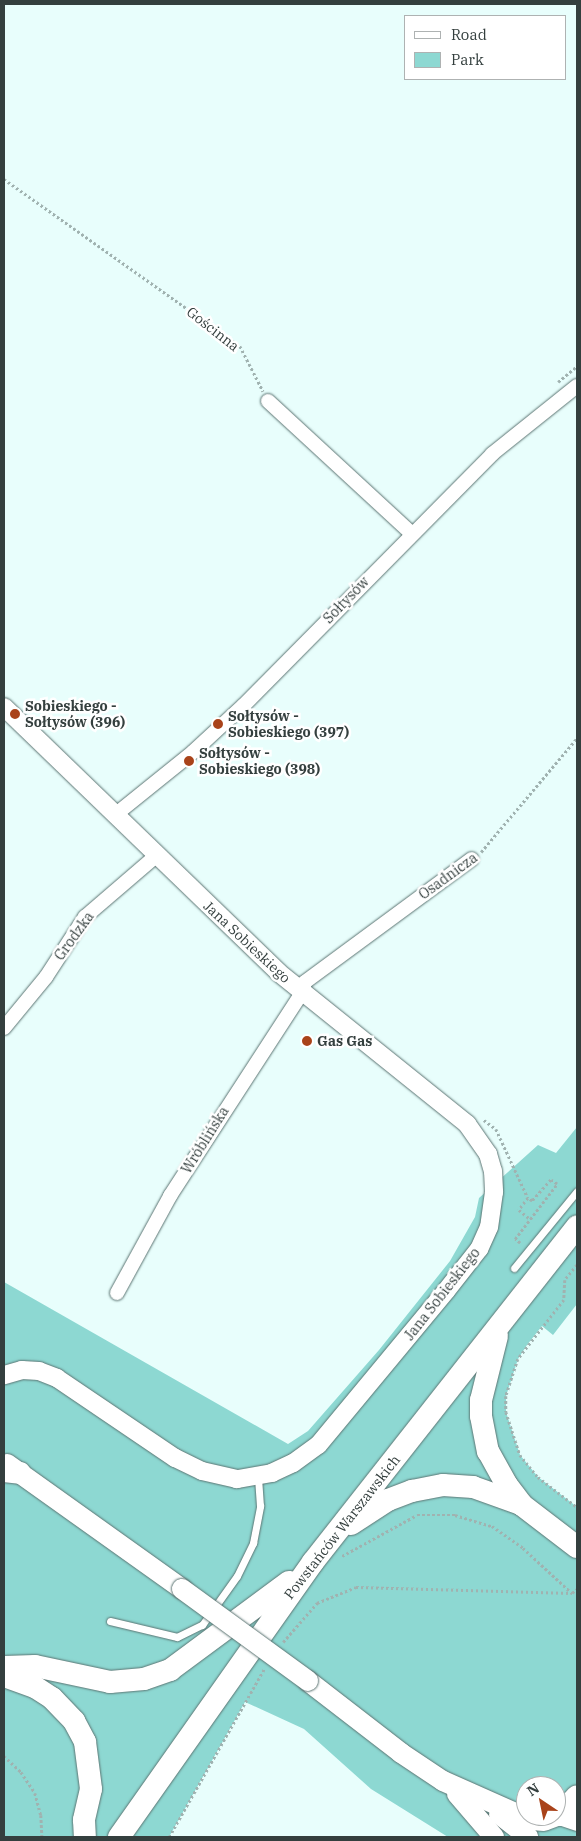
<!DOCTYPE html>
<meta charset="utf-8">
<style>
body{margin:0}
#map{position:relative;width:581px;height:1841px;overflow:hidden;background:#e8fefc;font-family:"IBM Plex Serif",serif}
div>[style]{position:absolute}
.green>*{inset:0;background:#8dd8d2}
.path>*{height:2.5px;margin-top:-1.25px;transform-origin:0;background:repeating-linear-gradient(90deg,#a0b2b0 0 2.5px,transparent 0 5px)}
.roads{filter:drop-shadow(0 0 1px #5b7472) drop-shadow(0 0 1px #5b7472)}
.service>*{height:7px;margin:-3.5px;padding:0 3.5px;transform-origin:3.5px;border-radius:3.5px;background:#fff}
.minor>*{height:14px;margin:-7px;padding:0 7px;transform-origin:7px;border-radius:7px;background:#fff}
.tertiary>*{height:18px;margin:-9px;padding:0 9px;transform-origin:9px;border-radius:9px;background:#fff}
.secondary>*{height:20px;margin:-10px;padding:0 10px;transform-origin:10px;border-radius:10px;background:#fff}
.primary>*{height:22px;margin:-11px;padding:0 11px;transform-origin:11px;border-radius:11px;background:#fff}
.bridges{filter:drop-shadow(0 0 1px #5b7472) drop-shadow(0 0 1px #5b7472)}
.secondary-bridge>*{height:20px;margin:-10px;padding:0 10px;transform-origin:10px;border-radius:10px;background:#fff}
.dots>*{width:14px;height:14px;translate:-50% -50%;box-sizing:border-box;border:2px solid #fff;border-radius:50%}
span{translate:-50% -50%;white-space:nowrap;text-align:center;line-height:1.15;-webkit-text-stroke:5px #fff;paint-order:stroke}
.street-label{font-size:14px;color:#343f3e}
.poi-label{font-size:14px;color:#343f3e;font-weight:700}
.left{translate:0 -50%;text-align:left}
.frame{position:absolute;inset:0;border:5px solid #343f3e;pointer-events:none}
.legend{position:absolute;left:404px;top:15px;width:162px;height:65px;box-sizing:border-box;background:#fff;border:1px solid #aeb2b2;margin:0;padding:6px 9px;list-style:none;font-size:15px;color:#343f3e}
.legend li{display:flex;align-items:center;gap:10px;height:25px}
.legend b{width:25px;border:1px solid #aeb2b2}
.north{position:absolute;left:516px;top:1776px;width:50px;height:50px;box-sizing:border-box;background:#fff;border:1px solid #aeb2b2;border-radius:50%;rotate:326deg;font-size:14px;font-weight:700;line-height:20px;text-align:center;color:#343f3e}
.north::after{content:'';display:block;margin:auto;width:18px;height:22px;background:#a9431a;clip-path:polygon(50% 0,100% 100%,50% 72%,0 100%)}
</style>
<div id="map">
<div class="green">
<div style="clip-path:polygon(evenodd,577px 1127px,577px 1304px,553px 1335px,542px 1326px,527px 1345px,518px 1359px,506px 1396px,506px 1412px,520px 1455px,538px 1477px,577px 1507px,577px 1837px,448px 1837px,371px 1789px,304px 1729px,245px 1702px,169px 1837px,4px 1837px,4px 1282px,288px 1444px,308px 1431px,379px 1350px,450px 1261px,475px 1217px,479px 1198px,538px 1145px,556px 1153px,577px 1127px,526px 1786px,556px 1786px,556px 1816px,526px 1816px,526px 1786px)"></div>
</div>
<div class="path">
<div style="left:4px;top:179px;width:289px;rotate:35.3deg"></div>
<div style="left:240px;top:346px;width:51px;rotate:62.9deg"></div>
<div style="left:558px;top:382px;width:25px;rotate:-40deg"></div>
<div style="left:481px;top:852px;width:149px;rotate:-49.9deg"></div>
<div style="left:484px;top:1120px;width:15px;rotate:37deg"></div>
<div style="left:496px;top:1129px;width:76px;rotate:65.1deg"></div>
<div style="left:528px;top:1198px;width:15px;rotate:127deg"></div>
<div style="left:519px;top:1210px;width:14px;rotate:39deg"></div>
<div style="left:520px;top:1243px;width:6px;rotate:-141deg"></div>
<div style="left:515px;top:1239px;width:69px;rotate:-52.6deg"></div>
<div style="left:557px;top:1184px;width:7px;rotate:-146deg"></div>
<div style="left:551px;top:1180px;width:28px;rotate:132deg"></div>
<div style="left:532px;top:1201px;width:5px;rotate:-143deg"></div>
<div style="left:577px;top:1265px;width:19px;rotate:129deg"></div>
<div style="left:565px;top:1280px;width:20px;rotate:93deg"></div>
<div style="left:564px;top:1300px;width:75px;rotate:127.9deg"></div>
<div style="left:518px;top:1359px;width:39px;rotate:108deg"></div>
<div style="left:506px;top:1396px;width:16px;rotate:90deg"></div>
<div style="left:506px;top:1412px;width:45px;rotate:72deg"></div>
<div style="left:520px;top:1455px;width:28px;rotate:51deg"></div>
<div style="left:538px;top:1477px;width:49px;rotate:37.6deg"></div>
<div style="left:342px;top:1556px;width:85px;rotate:-28.7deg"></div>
<div style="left:417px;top:1515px;width:38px"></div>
<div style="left:455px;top:1515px;width:39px;rotate:17deg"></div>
<div style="left:492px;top:1526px;width:38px;rotate:35deg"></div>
<div style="left:523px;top:1548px;width:67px;rotate:42.6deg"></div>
<div style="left:572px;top:1593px;width:6px;rotate:-39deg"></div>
<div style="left:283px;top:1642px;width:52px;rotate:-48.9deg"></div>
<div style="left:317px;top:1603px;width:42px;rotate:-22.3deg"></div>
<div style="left:356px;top:1587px;width:216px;rotate:1.6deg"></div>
<div style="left:4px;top:1756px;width:23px;rotate:43deg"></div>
<div style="left:21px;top:1772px;width:25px;rotate:56deg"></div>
<div style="left:35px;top:1793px;width:23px;rotate:75deg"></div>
<div style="left:41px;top:1815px;width:22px;rotate:87deg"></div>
<div style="left:169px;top:1837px;width:193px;rotate:-60.5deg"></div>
</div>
<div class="roads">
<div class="service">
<div style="left:514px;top:1268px;width:99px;rotate:-50.7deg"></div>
<div style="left:110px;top:1621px;width:69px;rotate:13.4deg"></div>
<div style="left:177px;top:1637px;width:28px;rotate:-26deg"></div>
<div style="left:202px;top:1625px;width:60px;rotate:-54.5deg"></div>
<div style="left:237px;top:1576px;width:37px;rotate:-64deg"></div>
<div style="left:253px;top:1543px;width:38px;rotate:-79deg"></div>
<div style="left:260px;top:1506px;width:29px;rotate:-94deg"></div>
</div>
<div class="minor">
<div style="left:268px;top:401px;width:195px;rotate:42.7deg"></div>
<div style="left:115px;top:815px;width:100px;rotate:-38.9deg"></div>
<div style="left:193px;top:752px;width:69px;rotate:-42.7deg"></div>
<div style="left:244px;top:705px;width:353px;rotate:-45.3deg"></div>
<div style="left:492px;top:454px;width:109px;rotate:-38.7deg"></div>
<div style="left:4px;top:1028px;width:66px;rotate:-50.5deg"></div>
<div style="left:46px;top:977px;width:72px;rotate:-57deg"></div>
<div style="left:85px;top:917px;width:94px;rotate:-40.7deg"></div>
<div style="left:117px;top:1293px;width:111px;rotate:-61.3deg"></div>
<div style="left:170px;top:1196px;width:242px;rotate:-57deg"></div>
<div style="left:302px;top:993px;width:11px;rotate:-75deg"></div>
<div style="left:305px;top:982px;width:207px;rotate:-36.4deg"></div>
</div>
<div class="tertiary">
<div style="left:4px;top:707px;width:381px;rotate:44deg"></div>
<div style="left:278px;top:972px;width:243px;rotate:38.8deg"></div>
<div style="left:467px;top:1124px;width:37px;rotate:55deg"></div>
<div style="left:488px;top:1154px;width:18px;rotate:74deg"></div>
<div style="left:493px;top:1171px;width:21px;rotate:87deg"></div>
<div style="left:494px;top:1192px;width:35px;rotate:98deg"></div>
<div style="left:489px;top:1227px;width:24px;rotate:114deg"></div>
<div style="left:479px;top:1249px;width:53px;rotate:128.2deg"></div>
<div style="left:446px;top:1291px;width:200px;rotate:129.7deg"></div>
<div style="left:318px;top:1445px;width:31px;rotate:144deg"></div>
<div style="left:293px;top:1463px;width:23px;rotate:155deg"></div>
<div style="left:272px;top:1473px;width:36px;rotate:170deg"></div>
<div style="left:237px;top:1479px;width:36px;rotate:-167deg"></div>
<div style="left:202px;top:1471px;width:30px;rotate:-154deg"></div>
<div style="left:175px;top:1458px;width:143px;rotate:-145.9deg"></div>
<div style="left:57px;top:1378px;width:19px;rotate:-159deg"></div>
<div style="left:39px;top:1371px;width:17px;rotate:-177deg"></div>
<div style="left:22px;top:1370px;width:19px;rotate:164deg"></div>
</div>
<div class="secondary">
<div style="left:7px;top:1464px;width:215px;rotate:35.5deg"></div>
<div style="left:308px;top:1681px;width:118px;rotate:37.7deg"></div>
<div style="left:401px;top:1753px;width:50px;rotate:33.7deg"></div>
<div style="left:443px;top:1781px;width:96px;rotate:23.9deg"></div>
<div style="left:531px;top:1820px;width:13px;rotate:4deg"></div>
<div style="left:457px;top:1794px;width:57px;rotate:49.3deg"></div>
<div style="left:499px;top:1814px;width:37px;rotate:38deg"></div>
<div style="left:546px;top:1820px;width:15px;rotate:-20deg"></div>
<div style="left:560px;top:1815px;width:18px;rotate:19deg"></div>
</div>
<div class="primary">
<div style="left:497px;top:1336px;width:66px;rotate:104deg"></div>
<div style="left:481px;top:1400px;width:16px;rotate:90deg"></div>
<div style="left:481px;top:1416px;width:36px;rotate:79deg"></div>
<div style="left:488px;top:1451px;width:39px;rotate:61deg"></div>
<div style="left:507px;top:1485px;width:25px;rotate:53deg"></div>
<div style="left:522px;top:1505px;width:69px;rotate:37.4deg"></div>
<div style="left:4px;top:1471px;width:16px;rotate:7deg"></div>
<div style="left:351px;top:1524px;width:44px;rotate:-33deg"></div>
<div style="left:388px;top:1500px;width:26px;rotate:-21deg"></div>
<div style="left:412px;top:1491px;width:32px;rotate:-11deg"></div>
<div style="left:443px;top:1485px;width:30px;rotate:4deg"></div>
<div style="left:473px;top:1487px;width:51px;rotate:19.5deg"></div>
<div style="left:4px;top:1667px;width:31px;rotate:-2deg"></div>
<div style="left:35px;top:1666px;width:77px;rotate:12deg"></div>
<div style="left:110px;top:1682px;width:34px;rotate:-5deg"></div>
<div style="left:144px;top:1679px;width:28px;rotate:-19deg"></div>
<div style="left:170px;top:1670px;width:148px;rotate:-36.5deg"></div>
<div style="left:4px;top:1676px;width:33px;rotate:20deg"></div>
<div style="left:35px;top:1687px;width:20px;rotate:33deg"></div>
<div style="left:52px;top:1698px;width:32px;rotate:46deg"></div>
<div style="left:74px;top:1721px;width:24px;rotate:62deg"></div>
<div style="left:85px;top:1742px;width:47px;rotate:82.7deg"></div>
<div style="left:91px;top:1789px;width:32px;rotate:103deg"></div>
<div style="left:84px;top:1820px;width:17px;rotate:87deg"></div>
<div style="left:560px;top:1815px;width:25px;rotate:-48deg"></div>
<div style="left:119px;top:1837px;width:337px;rotate:-54.8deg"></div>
<div style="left:313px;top:1562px;width:427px;rotate:-51.8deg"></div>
</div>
</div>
<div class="bridges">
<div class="secondary-bridge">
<div style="left:182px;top:1589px;width:156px;rotate:36.1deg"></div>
</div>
</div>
<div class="dots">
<div style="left:15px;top:714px;background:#a9431a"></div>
<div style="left:218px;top:724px;background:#a9431a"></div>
<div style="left:189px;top:761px;background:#a9431a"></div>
<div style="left:307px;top:1041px;background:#a9431a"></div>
</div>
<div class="street-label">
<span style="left:213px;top:329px;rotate:38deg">Gościnna</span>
<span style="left:346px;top:600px;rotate:-46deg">Sołtysów</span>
<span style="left:448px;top:876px;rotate:-36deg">Osadnicza</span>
<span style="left:74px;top:936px;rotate:-54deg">Grodzka</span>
<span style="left:247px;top:942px;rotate:43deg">Jana Sobieskiego</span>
<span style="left:205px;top:1140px;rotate:-58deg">Wróblińska</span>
<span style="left:442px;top:1294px;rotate:-52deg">Jana Sobieskiego</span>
<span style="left:342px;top:1527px;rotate:-52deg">Powstańców Warszawskich</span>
</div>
<div class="poi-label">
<span class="left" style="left:25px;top:714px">Sobieskiego -<br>Sołtysów (396)</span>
<span class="left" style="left:228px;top:724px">Sołtysów -<br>Sobieskiego (397)</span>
<span class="left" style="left:199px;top:761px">Sołtysów -<br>Sobieskiego (398)</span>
<span class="left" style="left:317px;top:1041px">Gas Gas</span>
</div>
<div class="frame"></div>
<ul class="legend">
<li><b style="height:6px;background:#fff"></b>Road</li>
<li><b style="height:14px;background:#8dd8d2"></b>Park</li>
</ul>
<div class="north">N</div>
</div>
